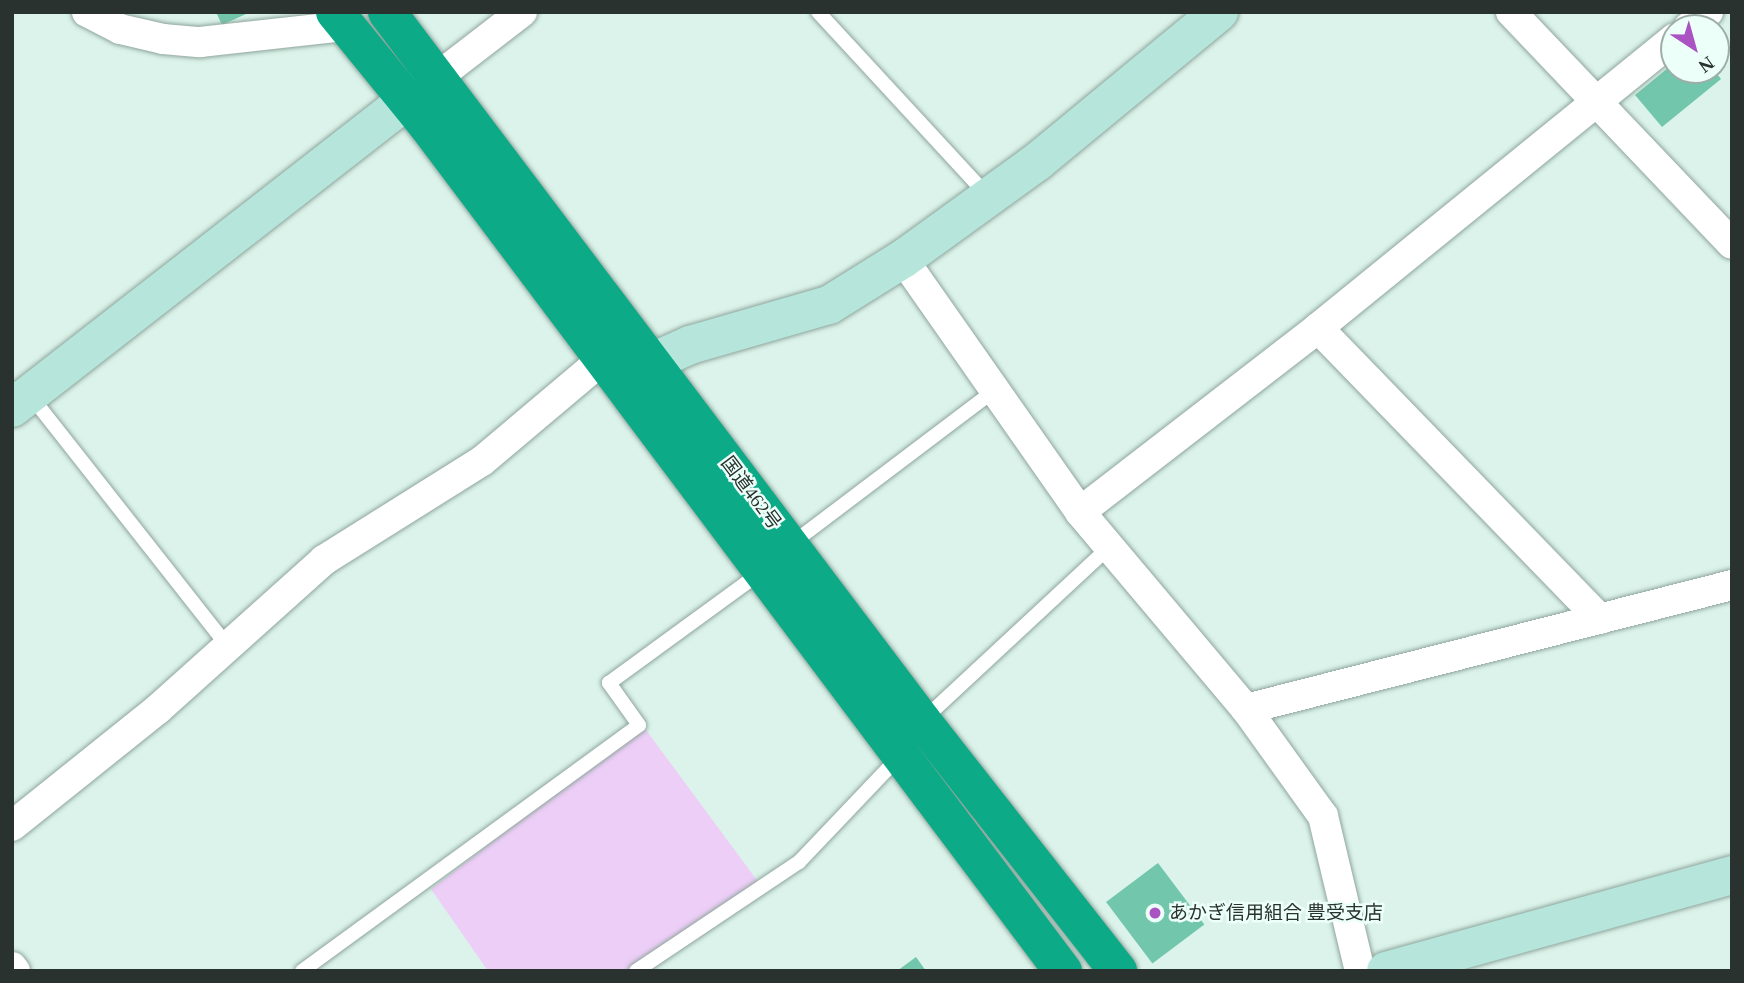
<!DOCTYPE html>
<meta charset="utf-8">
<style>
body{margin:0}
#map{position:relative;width:1744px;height:983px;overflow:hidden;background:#dbf3ea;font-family:"Times New Roman","Noto Sans JP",serif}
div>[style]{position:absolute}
.green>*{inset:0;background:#edcef7}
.building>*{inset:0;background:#72c6ab;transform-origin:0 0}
.roads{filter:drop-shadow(0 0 2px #8fa59d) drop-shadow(0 0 2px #8fa59d)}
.lane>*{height:14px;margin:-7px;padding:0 7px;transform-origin:7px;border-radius:7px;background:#fff}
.street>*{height:30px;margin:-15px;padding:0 15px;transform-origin:15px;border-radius:15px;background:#fff}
.secondary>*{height:38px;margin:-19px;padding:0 19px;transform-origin:19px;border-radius:19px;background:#b6e6db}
.highway>*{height:38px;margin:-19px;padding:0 19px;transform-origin:19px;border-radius:19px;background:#0daa87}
.dots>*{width:19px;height:19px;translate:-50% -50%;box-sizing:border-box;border:4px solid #ecfff8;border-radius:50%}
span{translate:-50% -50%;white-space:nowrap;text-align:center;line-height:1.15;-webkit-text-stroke:5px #ecfff8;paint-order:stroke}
.street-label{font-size:19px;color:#29322f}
.poi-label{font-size:19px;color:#29322f}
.left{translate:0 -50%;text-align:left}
.frame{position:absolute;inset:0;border:14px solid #29322f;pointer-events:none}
.north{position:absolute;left:1660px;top:14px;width:70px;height:70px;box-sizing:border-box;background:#ecfff8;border:2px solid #9eada8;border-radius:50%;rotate:144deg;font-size:19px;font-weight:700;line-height:28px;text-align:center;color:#29322f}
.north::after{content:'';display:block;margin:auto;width:24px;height:32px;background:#aa54c3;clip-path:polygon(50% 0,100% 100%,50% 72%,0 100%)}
</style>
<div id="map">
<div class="green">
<div style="clip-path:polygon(643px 726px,759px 883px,625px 971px,488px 971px,431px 889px)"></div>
</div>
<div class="building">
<div style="clip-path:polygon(216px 12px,244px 12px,246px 14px,222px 25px)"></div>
<div style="clip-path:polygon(1674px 63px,1674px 70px,1714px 70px,1721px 79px,1662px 127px,1635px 95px)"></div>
<div style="left:1158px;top:863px;width:77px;height:65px;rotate:53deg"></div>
<div style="clip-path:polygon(916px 957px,926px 971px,897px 971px)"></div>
</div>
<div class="roads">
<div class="lane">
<div style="left:818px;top:12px;width:251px;rotate:47.3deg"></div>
<div style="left:30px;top:395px;width:320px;rotate:51.8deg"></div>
<div style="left:790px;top:545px;width:257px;rotate:-37.1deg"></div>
<div style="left:923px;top:720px;width:254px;rotate:-42.9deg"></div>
<div style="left:302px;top:971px;width:417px;rotate:-36.1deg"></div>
<div style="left:639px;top:725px;width:52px;rotate:-125.5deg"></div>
<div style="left:609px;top:683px;width:188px;rotate:-36.1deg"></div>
<div style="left:636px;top:971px;width:196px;rotate:-33.8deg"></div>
<div style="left:799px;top:862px;width:145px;rotate:-46.4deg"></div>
</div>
<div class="street">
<div style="left:87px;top:12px;width:37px;rotate:27deg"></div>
<div style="left:120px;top:29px;width:44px;rotate:13.1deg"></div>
<div style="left:163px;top:39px;width:37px;rotate:5deg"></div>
<div style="left:200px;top:42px;width:147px;rotate:-6.3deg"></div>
<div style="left:1511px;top:12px;width:320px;rotate:46.4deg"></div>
<div style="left:1688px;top:28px;width:26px;rotate:-39deg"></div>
<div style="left:435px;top:79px;width:110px;rotate:-37.6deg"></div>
<div style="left:903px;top:259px;width:309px;rotate:55deg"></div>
<div style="left:1080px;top:512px;width:258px;rotate:49.9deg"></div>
<div style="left:1246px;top:709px;width:132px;rotate:54.3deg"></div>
<div style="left:1323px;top:816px;width:159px;rotate:76.6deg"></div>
<div style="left:1318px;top:328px;width:405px;rotate:45.9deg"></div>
<div style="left:1080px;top:512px;width:301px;rotate:-37.7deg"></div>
<div style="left:1318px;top:328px;width:459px;rotate:-39.1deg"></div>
<div style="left:1246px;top:709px;width:502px;rotate:-14.31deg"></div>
<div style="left:12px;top:826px;width:187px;rotate:-38.7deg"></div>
<div style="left:158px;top:709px;width:223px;rotate:-41.9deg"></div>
<div style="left:324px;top:560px;width:186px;rotate:-32.1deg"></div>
<div style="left:482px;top:461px;width:158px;rotate:-40.1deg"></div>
<div style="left:12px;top:967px;width:5px;rotate:53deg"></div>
</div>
<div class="secondary">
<div style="left:652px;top:362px;width:42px;rotate:-24.1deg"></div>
<div style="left:690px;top:345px;width:145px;rotate:-16.1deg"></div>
<div style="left:829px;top:305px;width:87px;rotate:-31.9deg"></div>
<div style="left:903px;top:259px;width:165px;rotate:-35.9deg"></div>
<div style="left:1037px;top:162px;width:236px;rotate:-39.5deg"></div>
<div style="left:12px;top:408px;width:534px;rotate:-37.92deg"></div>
<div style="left:1386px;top:971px;width:359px;rotate:-15.5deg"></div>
</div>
<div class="highway">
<div style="left:335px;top:12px;width:147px;rotate:50.8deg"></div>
<div style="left:428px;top:126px;width:1057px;rotate:53.08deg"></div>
<div style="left:387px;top:12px;width:888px;rotate:52.96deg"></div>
<div style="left:922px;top:721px;width:318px;rotate:51.9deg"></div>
</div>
</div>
<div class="dots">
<div style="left:1155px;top:913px;background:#aa54c3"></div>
</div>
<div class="street-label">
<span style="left:751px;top:493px;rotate:53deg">国道462号</span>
</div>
<div class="poi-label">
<span class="left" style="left:1169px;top:913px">あかぎ信用組合 豊受支店</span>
</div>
<div class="frame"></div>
<div class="north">N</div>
</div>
